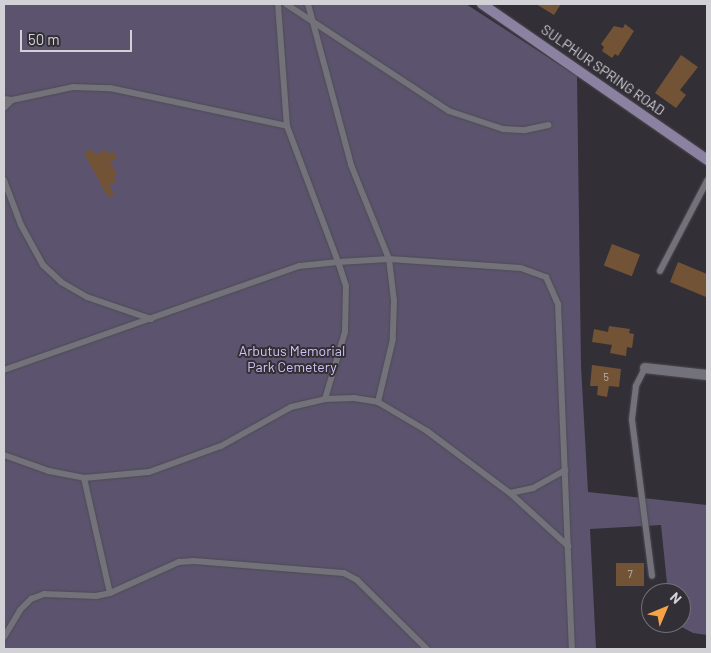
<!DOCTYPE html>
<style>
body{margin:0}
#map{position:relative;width:711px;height:653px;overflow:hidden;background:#322f37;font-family:Barlow,sans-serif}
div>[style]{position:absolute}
.green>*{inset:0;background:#5c546e}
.building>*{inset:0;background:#725335;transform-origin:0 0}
.roads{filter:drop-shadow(0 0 1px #4e4b52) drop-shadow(0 0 1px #4e4b52)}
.lane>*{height:6px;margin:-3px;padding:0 3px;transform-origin:3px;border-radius:3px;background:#73717a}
.street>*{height:10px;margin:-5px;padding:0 5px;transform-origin:5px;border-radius:5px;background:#73717a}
.secondary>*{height:10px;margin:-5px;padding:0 5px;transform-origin:5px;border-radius:5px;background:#8a82a0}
span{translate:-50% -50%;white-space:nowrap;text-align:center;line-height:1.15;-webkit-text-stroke:4px #322f37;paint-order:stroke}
.number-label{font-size:11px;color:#bab2ae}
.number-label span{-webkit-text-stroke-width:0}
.street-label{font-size:14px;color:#d2d1d6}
.park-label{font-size:14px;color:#d2c3f6}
.frame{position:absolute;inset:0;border:5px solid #d2d1d6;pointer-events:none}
.north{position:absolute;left:641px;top:583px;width:50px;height:50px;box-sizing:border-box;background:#322f37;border:1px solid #727077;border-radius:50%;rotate:45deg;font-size:14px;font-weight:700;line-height:20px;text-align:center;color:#d2d1d6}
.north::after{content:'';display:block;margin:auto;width:18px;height:22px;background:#f6a247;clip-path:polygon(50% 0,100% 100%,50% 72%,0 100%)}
.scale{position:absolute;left:20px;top:30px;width:112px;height:22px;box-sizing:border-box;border:2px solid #d2d1d6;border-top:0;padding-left:6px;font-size:15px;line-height:18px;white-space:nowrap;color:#d2d1d6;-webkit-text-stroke:4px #322f37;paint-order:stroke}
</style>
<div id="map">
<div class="green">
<div style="clip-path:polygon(4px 4px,466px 4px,577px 76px,581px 366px,588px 492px,707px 505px,707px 635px,693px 633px,674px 623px,681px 623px,681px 593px,668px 593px,661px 525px,590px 529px,596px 649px,4px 649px)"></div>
</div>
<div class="building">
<div style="clip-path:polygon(536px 4px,561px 4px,554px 15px)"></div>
<div style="clip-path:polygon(625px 24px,634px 31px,618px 56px,615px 54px,612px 58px,602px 51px,604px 47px,601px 44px,614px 26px,623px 28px)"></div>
<div style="clip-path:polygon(681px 55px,698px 67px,680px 90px,686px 95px,676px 108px,655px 93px)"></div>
<div style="clip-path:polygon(92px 149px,95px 155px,105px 150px,108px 154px,113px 151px,117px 158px,110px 162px,117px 174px,114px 176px,116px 181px,109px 185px,114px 194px,108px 197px,84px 153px)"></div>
<div style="left:612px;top:244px;width:30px;height:23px;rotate:21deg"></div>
<div style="clip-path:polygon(678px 262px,707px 274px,706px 297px,670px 282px)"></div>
<div style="clip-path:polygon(609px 326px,630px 329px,629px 333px,634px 334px,632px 348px,627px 347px,626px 356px,610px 353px,612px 345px,592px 342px,594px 329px,608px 332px)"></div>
<div style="clip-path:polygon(592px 365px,621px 369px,619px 387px,609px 386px,607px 397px,597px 395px,598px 386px,590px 386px)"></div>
<div style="left:616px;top:563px;width:28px;height:23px"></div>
</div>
<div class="roads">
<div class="lane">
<div style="left:278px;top:4px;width:122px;rotate:85.8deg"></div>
<div style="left:286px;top:4px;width:195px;rotate:33.3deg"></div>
<div style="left:449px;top:111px;width:57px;rotate:18.4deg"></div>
<div style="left:503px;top:129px;width:22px;rotate:3deg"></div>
<div style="left:525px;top:130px;width:24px;rotate:-12deg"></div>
<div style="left:308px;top:4px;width:167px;rotate:75deg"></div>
<div style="left:351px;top:165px;width:101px;rotate:68deg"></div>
<div style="left:389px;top:259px;width:42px;rotate:83.2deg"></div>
<div style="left:394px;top:301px;width:38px;rotate:92deg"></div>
<div style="left:393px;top:339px;width:65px;rotate:103.4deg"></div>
<div style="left:4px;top:99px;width:8px;rotate:7deg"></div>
<div style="left:12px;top:100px;width:62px;rotate:-12deg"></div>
<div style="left:73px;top:87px;width:37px;rotate:2deg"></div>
<div style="left:110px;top:88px;width:181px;rotate:12.1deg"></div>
<div style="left:287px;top:126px;width:145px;rotate:69.4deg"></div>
<div style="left:338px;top:262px;width:39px;rotate:174deg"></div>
<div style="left:299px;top:266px;width:313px;rotate:160.6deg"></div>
<div style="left:4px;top:108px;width:11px;rotate:-45deg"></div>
<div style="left:4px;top:180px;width:48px;rotate:69.3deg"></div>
<div style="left:21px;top:225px;width:46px;rotate:61.2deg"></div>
<div style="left:43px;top:265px;width:25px;rotate:43deg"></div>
<div style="left:61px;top:282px;width:30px;rotate:30deg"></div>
<div style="left:87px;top:297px;width:68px;rotate:19deg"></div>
<div style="left:660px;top:271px;width:102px;rotate:-62.4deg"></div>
<div style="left:645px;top:368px;width:20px;rotate:117deg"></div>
<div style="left:636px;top:386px;width:34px;rotate:97deg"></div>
<div style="left:632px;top:420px;width:157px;rotate:82.7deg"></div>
<div style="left:325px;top:399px;width:70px;rotate:-73.4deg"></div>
<div style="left:345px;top:332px;width:46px;rotate:-88.8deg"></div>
<div style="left:346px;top:286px;width:25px;rotate:-108deg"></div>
<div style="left:338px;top:262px;width:51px;rotate:-3.4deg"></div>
<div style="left:389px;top:259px;width:132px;rotate:3.9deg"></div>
<div style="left:521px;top:268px;width:27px;rotate:20deg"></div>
<div style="left:546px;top:277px;width:30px;rotate:66deg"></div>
<div style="left:558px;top:304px;width:345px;rotate:87.7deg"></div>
<div style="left:4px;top:455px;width:48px;rotate:19.6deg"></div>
<div style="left:49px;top:471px;width:36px;rotate:11deg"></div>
<div style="left:84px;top:478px;width:65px;rotate:-5.3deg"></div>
<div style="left:149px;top:472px;width:77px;rotate:-19.9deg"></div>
<div style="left:221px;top:446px;width:80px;rotate:-29.1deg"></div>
<div style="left:291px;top:407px;width:35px;rotate:-13deg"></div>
<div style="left:325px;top:399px;width:29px;rotate:-2deg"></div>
<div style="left:354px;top:398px;width:24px;rotate:9deg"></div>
<div style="left:378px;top:402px;width:57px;rotate:30.6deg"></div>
<div style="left:427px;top:431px;width:104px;rotate:36.8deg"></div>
<div style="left:510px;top:493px;width:79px;rotate:42.4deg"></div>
<div style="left:84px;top:478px;width:118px;rotate:77.3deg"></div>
<div style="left:510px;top:493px;width:24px;rotate:-12deg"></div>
<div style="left:533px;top:488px;width:37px;rotate:-29deg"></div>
<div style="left:4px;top:637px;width:31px;rotate:-59deg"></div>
<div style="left:20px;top:610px;width:16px;rotate:-45deg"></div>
<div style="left:31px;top:599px;width:14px;rotate:-21deg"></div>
<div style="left:44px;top:594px;width:52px;rotate:2.2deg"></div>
<div style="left:96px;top:596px;width:14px;rotate:-12deg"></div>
<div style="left:110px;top:593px;width:76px;rotate:-24.2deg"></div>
<div style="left:179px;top:562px;width:15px;rotate:-4deg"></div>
<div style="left:194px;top:561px;width:150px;rotate:4.6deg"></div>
<div style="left:344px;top:573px;width:15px;rotate:28deg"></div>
<div style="left:357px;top:580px;width:98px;rotate:44.6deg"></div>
</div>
<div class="street">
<div style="left:645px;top:368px;width:62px;rotate:6.4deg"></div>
</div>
<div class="secondary">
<div style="left:482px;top:4px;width:274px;rotate:34.7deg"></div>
</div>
</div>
<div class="number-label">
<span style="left:606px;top:377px">5</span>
<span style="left:630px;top:574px">7</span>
</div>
<div class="street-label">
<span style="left:603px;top:70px;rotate:35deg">SULPHUR SPRING ROAD</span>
</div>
<div class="park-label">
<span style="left:292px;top:359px">Arbutus Memorial<br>Park Cemetery</span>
</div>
<div class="frame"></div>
<div class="north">N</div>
<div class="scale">50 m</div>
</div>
